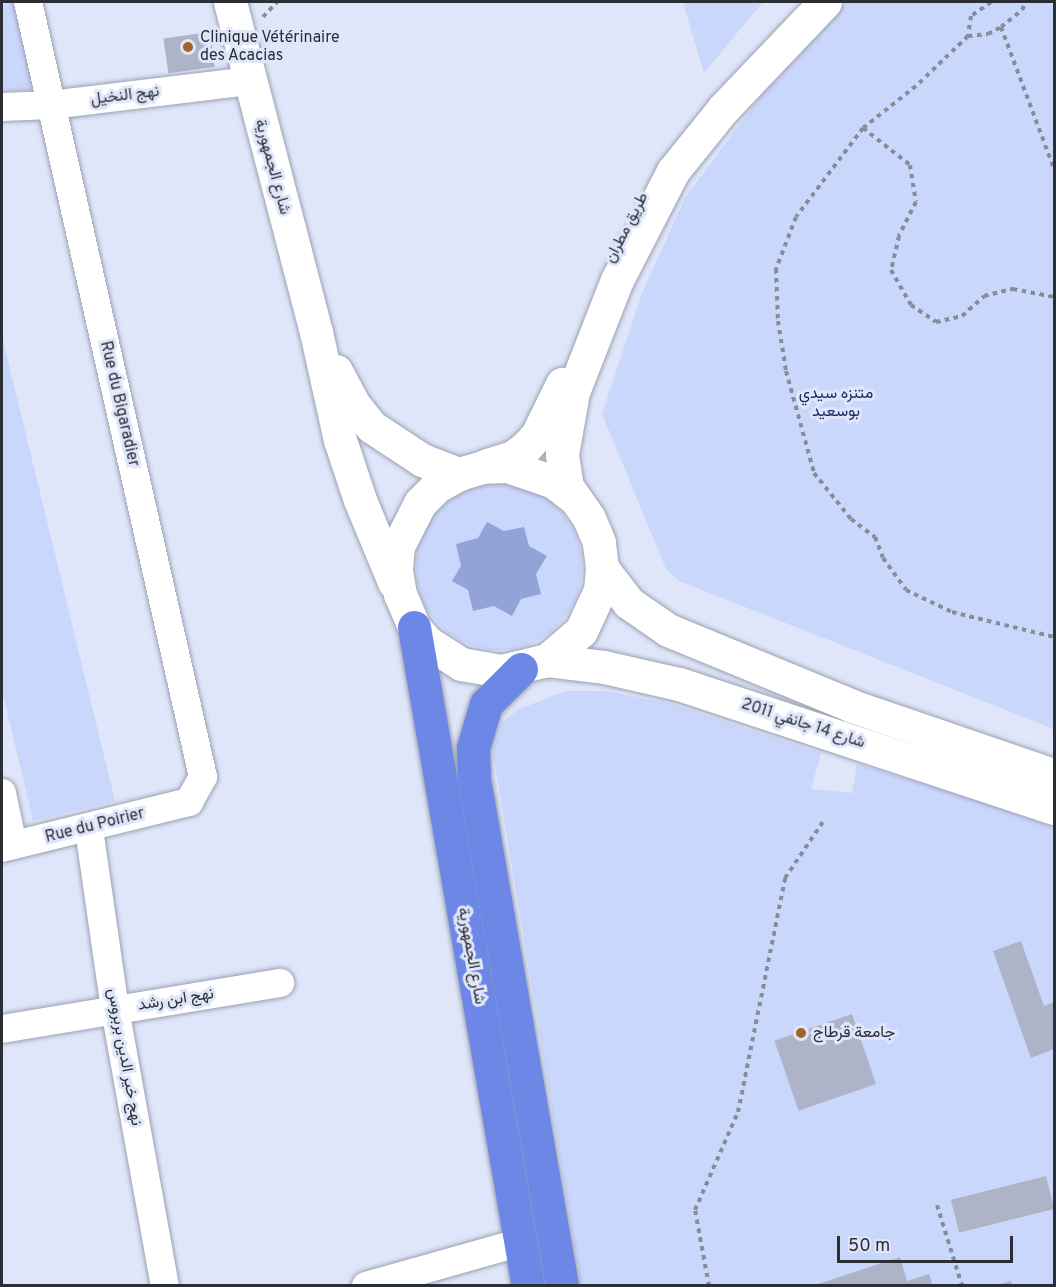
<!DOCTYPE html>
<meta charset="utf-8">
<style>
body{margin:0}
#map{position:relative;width:1056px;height:1287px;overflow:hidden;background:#dfe6f9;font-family:Overpass,Vazirmatn,sans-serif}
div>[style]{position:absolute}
.green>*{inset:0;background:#cad7fc}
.round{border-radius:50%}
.water>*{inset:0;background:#92a3d7}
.building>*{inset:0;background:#aeb4c7;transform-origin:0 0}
.path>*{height:4px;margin-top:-2px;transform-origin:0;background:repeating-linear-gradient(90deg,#878c99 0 4.5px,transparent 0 9px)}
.roads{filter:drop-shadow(0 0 2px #9ba1b3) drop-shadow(0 0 2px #9ba1b3)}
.street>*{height:28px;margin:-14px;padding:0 14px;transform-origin:14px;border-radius:14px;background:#fff}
.secondary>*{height:33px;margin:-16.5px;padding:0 16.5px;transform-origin:16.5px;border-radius:16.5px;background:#fff}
.highway>*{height:33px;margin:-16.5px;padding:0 16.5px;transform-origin:16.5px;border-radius:16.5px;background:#6d87e7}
.dots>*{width:16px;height:16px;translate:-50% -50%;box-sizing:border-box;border:3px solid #dfe6f9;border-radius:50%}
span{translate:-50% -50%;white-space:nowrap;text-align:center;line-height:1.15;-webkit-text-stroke:6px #dfe6f9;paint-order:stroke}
.poi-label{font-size:16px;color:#2c2e36}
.left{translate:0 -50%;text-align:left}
.street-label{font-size:16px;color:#2c2e36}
.park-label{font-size:16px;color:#1d2966}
.frame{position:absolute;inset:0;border:3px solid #2c2e36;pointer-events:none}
.scale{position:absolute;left:837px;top:1236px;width:176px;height:27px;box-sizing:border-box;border:3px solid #2c2e36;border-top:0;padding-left:8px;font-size:18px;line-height:21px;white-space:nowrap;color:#2c2e36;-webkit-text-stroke:4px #dfe6f9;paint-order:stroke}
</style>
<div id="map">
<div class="green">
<div style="clip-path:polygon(2px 2px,24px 2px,40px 74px,28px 90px,2px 91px)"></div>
<div style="clip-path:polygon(683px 2px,763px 2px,704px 73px)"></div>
<div style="clip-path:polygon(847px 2px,1054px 2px,1054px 729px,679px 581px,666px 569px,602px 414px,642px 293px,685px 198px,771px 82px)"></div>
<div style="clip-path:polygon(2px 336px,115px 801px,33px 821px,2px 690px)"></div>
<div class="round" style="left:416px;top:484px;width:166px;height:166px"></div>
<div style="clip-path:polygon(565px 691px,606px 691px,672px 704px,821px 753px,811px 789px,852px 793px,857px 764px,983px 802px,1054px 828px,1054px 1285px,581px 1285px,493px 752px,501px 724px,517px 710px)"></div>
</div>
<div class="water">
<div style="clip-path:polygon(487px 522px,504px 531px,524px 527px,529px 546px,547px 556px,536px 574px,541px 594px,521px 599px,512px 616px,494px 606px,473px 611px,468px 590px,452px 581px,461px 566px,456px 544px,478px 538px)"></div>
</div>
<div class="building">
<div style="left:210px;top:32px;width:35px;height:47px;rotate:82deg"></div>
<div style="clip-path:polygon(1021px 941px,1044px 1006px,1054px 1002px,1054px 1049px,1031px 1058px,993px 951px)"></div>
<div style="left:852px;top:1014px;width:74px;height:82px;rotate:71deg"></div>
<div style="left:1046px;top:1176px;width:34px;height:98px;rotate:76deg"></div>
<div style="clip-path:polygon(900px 1257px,907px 1281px,929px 1274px,933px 1286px,812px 1286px)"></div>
<div style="clip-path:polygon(1011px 1281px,1012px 1286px,997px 1286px,997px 1285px)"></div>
</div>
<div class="path">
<div style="left:991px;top:2px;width:24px;rotate:145deg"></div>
<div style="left:971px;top:16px;width:20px;rotate:99deg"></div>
<div style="left:968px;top:36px;width:20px;rotate:-6deg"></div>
<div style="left:988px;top:34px;width:15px;rotate:-28deg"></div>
<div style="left:1001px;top:27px;width:27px;rotate:-39deg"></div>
<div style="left:1022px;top:10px;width:9px;rotate:-63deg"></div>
<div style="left:263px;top:17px;width:21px;rotate:-47deg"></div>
<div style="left:1001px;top:27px;width:152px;rotate:69.5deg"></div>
<div style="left:968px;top:36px;width:72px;rotate:136.1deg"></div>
<div style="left:916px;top:86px;width:68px;rotate:141.6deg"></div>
<div style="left:863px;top:128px;width:111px;rotate:127deg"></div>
<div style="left:796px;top:217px;width:56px;rotate:111deg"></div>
<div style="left:776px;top:269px;width:52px;rotate:87.8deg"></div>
<div style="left:778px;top:321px;width:51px;rotate:80.9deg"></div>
<div style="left:786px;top:371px;width:106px;rotate:74.6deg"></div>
<div style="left:814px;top:473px;width:59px;rotate:51.2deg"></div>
<div style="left:851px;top:519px;width:30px;rotate:37deg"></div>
<div style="left:875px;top:537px;width:22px;rotate:69deg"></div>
<div style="left:883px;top:558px;width:39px;rotate:54deg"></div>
<div style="left:906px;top:590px;width:51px;rotate:25.6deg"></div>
<div style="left:952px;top:612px;width:105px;rotate:13.8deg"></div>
<div style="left:863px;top:128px;width:60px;rotate:38.2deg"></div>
<div style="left:910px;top:165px;width:37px;rotate:81deg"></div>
<div style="left:916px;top:202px;width:38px;rotate:117deg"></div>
<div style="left:899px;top:236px;width:35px;rotate:103deg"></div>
<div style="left:891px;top:270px;width:40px;rotate:60.3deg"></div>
<div style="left:911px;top:305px;width:30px;rotate:34deg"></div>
<div style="left:936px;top:322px;width:27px;rotate:-13deg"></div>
<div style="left:962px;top:316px;width:30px;rotate:-42deg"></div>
<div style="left:984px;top:296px;width:30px;rotate:-14deg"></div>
<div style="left:1013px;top:289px;width:42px;rotate:11deg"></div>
<div style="left:937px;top:1205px;width:85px;rotate:72.8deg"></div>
<div style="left:709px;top:1286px;width:77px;rotate:-100.4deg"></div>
<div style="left:695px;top:1210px;width:107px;rotate:-66.3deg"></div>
<div style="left:738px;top:1112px;width:239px;rotate:-78.6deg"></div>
<div style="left:785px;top:878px;width:71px;rotate:-55.9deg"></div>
</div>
<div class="roads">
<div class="street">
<div style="left:2px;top:107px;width:49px;rotate:-2.3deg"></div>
<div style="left:51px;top:105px;width:199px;rotate:-6.9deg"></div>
<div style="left:2px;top:793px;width:53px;rotate:78.1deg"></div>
<div style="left:89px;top:829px;width:182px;rotate:81.8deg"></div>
<div style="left:115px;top:1009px;width:281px;rotate:79.8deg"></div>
<div style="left:2px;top:848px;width:193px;rotate:-13.8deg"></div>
<div style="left:189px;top:802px;width:29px;rotate:-61deg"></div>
<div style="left:203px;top:777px;width:795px;rotate:-102.72deg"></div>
<div style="left:2px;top:1029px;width:282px;rotate:-9.4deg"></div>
<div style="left:366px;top:1286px;width:161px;rotate:-15.8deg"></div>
</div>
<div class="secondary">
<div style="left:230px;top:2px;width:341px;rotate:75.4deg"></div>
<div style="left:316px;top:332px;width:111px;rotate:77.5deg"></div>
<div style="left:340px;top:440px;width:63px;rotate:71.6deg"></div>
<div style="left:360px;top:500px;width:89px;rotate:67.5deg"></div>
<div style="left:336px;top:371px;width:38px;rotate:62deg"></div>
<div style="left:354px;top:405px;width:28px;rotate:51deg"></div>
<div style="left:372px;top:427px;width:60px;rotate:33.4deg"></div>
<div style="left:422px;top:460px;width:40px;rotate:21deg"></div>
<div style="left:487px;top:465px;width:27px;rotate:-17deg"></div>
<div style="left:513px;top:457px;width:16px;rotate:-38deg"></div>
<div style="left:526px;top:447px;width:16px;rotate:-47deg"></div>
<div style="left:537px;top:435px;width:57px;rotate:-63.9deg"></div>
<div style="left:573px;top:497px;width:24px;rotate:-142deg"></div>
<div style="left:554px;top:482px;width:50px;rotate:-161.2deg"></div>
<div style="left:507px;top:466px;width:24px;rotate:178deg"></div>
<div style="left:483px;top:467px;width:25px;rotate:164deg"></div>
<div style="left:459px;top:474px;width:25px;rotate:151deg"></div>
<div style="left:437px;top:486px;width:24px;rotate:135deg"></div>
<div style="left:420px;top:503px;width:48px;rotate:117.1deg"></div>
<div style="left:398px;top:546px;width:24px;rotate:95deg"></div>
<div style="left:396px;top:570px;width:24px;rotate:81deg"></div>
<div style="left:400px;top:594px;width:36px;rotate:67deg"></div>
<div style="left:414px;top:627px;width:20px;rotate:49deg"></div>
<div style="left:427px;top:642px;width:40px;rotate:32.9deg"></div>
<div style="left:461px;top:664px;width:41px;rotate:9.9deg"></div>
<div style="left:501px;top:671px;width:47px;rotate:-13.4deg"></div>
<div style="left:547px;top:660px;width:45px;rotate:-40.5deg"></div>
<div style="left:581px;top:631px;width:45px;rotate:-65.1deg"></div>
<div style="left:600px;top:590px;width:22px;rotate:-85deg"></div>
<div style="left:602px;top:568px;width:26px;rotate:-97deg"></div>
<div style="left:599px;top:542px;width:26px;rotate:-113deg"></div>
<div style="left:589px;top:518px;width:38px;rotate:-125deg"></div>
<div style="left:567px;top:487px;width:33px;rotate:-99deg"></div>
<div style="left:562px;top:454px;width:63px;rotate:-79.9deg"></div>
<div style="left:573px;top:392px;width:120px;rotate:-68.6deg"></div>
<div style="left:617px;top:280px;width:123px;rotate:-62.8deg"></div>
<div style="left:673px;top:171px;width:80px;rotate:-51.1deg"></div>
<div style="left:723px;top:109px;width:148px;rotate:-46.4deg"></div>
<div style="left:602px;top:568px;width:44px;rotate:52.4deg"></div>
<div style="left:629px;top:603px;width:47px;rotate:34.7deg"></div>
<div style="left:668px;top:630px;width:199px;rotate:22.4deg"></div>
<div style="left:852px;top:706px;width:213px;rotate:18.9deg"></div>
<div style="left:547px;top:660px;width:57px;rotate:7deg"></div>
<div style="left:604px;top:667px;width:77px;rotate:12.8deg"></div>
<div style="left:679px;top:684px;width:395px;rotate:18.3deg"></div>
</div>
<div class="highway">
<div style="left:414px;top:627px;width:669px;rotate:80.19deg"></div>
<div style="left:521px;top:669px;width:49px;rotate:135deg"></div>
<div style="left:486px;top:704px;width:46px;rotate:106.5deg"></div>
<div style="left:473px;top:748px;width:31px;rotate:88deg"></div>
<div style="left:474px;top:779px;width:515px;rotate:80.15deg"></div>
</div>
</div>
<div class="dots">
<div style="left:188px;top:47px;background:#a16329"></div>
<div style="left:801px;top:1033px;background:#a16329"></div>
</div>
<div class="poi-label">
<span class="left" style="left:200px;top:47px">Clinique Vétérinaire<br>des Acacias</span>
<span class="left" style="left:813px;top:1033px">جامعة قرطاج</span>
</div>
<div class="street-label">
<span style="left:125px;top:96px;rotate:-7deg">نهج النخيل</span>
<span style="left:272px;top:167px;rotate:75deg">شارع الجمهورية</span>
<span style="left:627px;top:228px;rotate:-63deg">طريق مطران</span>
<span style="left:119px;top:404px;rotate:77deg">Rue du Bigaradier</span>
<span style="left:803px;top:724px;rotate:18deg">شارع 14 جانفي 2011</span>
<span style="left:95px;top:826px;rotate:-14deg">Rue du Poirier</span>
<span style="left:471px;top:956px;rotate:80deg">شارع الجمهورية</span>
<span style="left:176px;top:1000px;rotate:-9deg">نهج ابن رشد</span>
<span style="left:124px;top:1057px;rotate:80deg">نهج خير الدين بربروس</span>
</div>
<div class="park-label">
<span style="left:836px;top:403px">متنزه سيدي<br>بوسعيد</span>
</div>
<div class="frame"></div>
<div class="scale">50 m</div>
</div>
